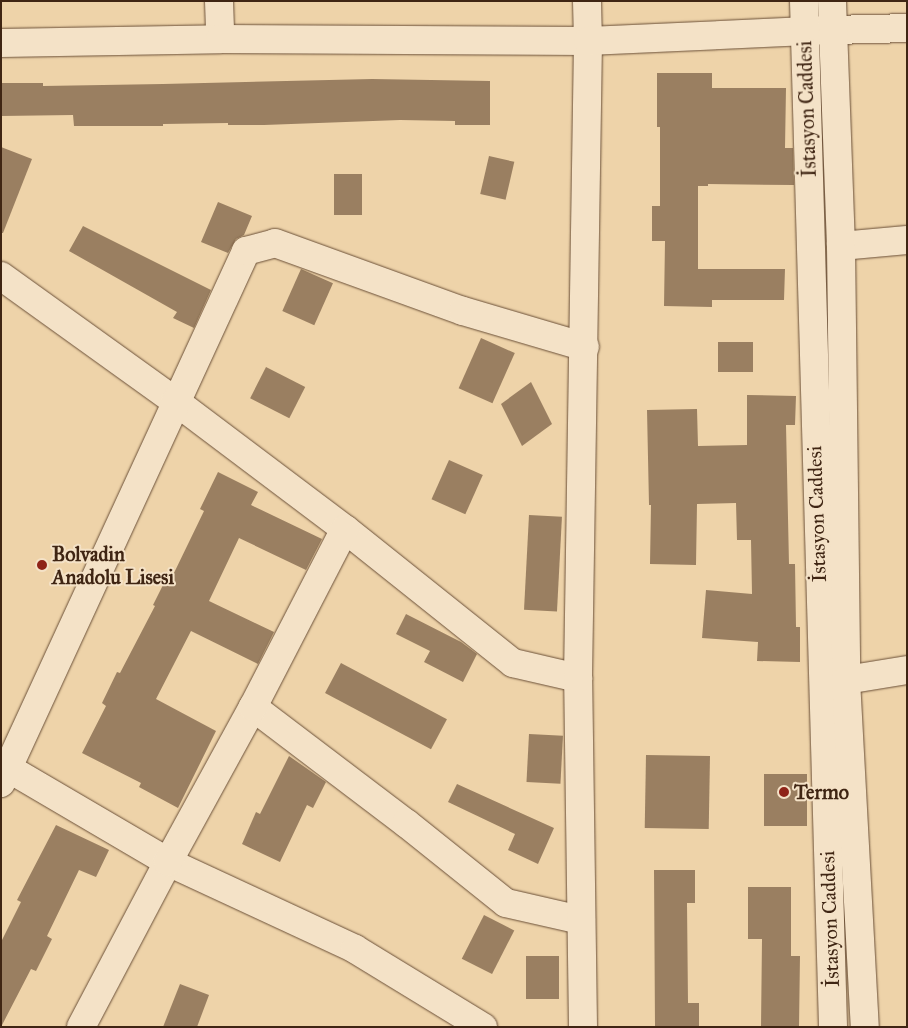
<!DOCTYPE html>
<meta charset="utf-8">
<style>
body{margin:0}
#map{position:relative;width:908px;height:1028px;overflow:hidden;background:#eed3a9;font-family:"IM FELL Great Primer",serif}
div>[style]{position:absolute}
.building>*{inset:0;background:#9a7f61;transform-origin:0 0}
.roads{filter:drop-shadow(0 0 1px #6b5038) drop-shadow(0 0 1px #6b5038)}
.minor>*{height:28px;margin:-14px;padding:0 14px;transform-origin:14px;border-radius:14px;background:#f4e2c7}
.tertiary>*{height:28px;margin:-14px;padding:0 14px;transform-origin:14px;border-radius:14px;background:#f4e2c7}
.secondary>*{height:28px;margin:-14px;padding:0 14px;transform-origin:14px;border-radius:14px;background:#f4e2c7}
.dots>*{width:14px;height:14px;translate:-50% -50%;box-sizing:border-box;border:2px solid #f4e2c7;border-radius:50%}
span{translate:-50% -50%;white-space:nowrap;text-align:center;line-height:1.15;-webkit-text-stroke:4px #f4e2c7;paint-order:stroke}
.street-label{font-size:20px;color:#3f2513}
.poi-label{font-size:20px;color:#3f2513;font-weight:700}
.left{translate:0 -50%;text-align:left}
.frame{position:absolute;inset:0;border:2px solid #3f2513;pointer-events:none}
</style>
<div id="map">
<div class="building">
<div style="clip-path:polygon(657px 73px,712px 73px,712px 88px,786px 88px,785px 148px,793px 148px,794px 185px,708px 184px,708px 186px,698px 186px,698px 269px,785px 269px,784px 300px,712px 300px,712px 307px,664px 306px,665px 241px,652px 241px,652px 206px,660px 206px,660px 127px,657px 127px)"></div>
<div style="clip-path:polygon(372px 79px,490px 81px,490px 125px,455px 125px,455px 121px,400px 120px,264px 125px,228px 125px,228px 123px,163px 124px,163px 126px,74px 126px,73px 115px,1px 116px,1px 83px,43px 83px,43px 86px,163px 84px)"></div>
<div style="clip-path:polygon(1px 147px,32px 159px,3px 233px,1px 233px)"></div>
<div style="left:489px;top:156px;width:26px;height:39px;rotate:13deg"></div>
<div style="left:334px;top:174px;width:28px;height:41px"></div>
<div style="clip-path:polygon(218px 202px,252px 216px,244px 235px,236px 239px,228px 253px,201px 242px)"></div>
<div style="clip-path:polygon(83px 226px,211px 290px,194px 328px,173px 318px,177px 312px,69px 251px)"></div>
<div style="left:301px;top:269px;width:35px;height:46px;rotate:24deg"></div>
<div style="left:481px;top:338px;width:37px;height:55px;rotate:24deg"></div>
<div style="left:718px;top:342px;width:35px;height:30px"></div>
<div style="left:266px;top:367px;width:44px;height:35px;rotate:27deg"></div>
<div style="clip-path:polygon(531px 382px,552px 424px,522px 446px,501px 404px)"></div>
<div style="clip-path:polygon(747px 395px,796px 396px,795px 425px,786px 425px,789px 564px,795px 564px,796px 627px,800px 627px,800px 662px,757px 661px,758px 642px,702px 638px,706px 590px,752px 594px,751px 540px,737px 540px,736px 503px,697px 504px,696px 565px,650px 564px,651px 505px,649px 505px,647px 410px,697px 409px,698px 446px,747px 445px)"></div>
<div style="left:449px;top:460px;width:37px;height:43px;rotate:24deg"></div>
<div style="clip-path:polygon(218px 472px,258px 492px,251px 505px,322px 539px,306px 570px,239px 538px,209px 601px,274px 632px,258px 664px,191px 631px,156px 699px,216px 731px,178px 808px,139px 787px,141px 783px,82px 753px,106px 706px,102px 703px,117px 672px,120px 673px,155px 606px,153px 605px,169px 573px,173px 575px,204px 511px,200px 509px)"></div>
<div style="left:529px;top:515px;width:33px;height:95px;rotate:3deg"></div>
<div style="clip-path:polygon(406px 614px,461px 642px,477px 654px,463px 682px,424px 662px,430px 651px,396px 634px)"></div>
<div style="left:341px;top:663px;width:120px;height:34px;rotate:28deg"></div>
<div style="left:529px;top:734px;width:34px;height:48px;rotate:3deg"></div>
<div style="left:646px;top:755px;width:64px;height:73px;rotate:1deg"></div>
<div style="clip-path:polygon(289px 756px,326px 782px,313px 808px,307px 805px,280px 862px,242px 844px,256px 812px,260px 814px)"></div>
<div style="left:764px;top:774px;width:43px;height:52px"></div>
<div style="clip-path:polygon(457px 784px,554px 828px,538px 864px,508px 850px,515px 834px,448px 802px)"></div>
<div style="clip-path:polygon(56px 825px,109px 850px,96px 877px,79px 870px,47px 936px,52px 939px,36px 971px,31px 969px,1px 1027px,1px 942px,21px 902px,17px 900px)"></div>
<div style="clip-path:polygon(654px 870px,695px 870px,695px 903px,687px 903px,688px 1003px,699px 1003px,699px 1027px,655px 1027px)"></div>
<div style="clip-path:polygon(748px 887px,791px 887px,791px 956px,800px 956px,799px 1027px,761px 1027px,762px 939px,748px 939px)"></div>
<div style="left:484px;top:915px;width:34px;height:49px;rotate:27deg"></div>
<div style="left:526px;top:956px;width:33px;height:43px"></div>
<div style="clip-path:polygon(180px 984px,209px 995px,197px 1027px,163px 1027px)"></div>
</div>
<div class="roads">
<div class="minor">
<div style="left:219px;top:1px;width:38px;rotate:88deg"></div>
<div style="left:833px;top:30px;width:74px;rotate:-1.5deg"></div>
<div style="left:841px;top:246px;width:66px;rotate:-5.2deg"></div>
<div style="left:1px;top:276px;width:214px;rotate:35.7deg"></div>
<div style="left:175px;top:401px;width:213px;rotate:37deg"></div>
<div style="left:345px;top:529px;width:215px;rotate:38.6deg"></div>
<div style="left:513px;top:663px;width:67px;rotate:13deg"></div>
<div style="left:846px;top:680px;width:62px;rotate:-9.3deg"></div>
<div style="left:253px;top:707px;width:192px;rotate:37.2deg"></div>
<div style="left:406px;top:823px;width:128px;rotate:38.7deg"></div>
<div style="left:506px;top:903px;width:77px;rotate:12.8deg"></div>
<div style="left:1px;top:764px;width:194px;rotate:30.4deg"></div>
<div style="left:168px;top:862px;width:206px;rotate:24.9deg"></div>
<div style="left:355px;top:949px;width:150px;rotate:31.4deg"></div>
<div style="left:1px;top:783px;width:586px;rotate:-65.27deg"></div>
<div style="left:246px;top:251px;width:30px;rotate:-15deg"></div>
<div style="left:275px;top:243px;width:200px;rotate:19.9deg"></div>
<div style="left:463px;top:311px;width:127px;rotate:16.4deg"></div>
<div style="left:81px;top:1027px;width:187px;rotate:-62.2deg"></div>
<div style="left:168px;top:862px;width:177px;rotate:-61.3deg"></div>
<div style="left:253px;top:707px;width:200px;rotate:-62.7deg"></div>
<div style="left:583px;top:1027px;width:349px;rotate:-90.8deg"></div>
<div style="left:578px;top:678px;width:637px;rotate:-89.1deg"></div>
</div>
<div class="tertiary">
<div style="left:587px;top:1px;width:40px;rotate:88.6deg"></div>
<div style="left:1px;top:43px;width:219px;rotate:-1deg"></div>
<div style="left:220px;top:39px;width:368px;rotate:0.3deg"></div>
<div style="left:588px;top:41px;width:241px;rotate:-2.6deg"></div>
</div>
<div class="secondary">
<div style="left:804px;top:1px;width:1026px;rotate:88.38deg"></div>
<div style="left:832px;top:1px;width:245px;rotate:87.9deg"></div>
<div style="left:841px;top:246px;width:434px;rotate:89.3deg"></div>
<div style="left:846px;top:680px;width:348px;rotate:86.9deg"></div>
</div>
</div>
<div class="dots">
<div style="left:42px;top:565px;background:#8f2418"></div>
<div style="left:784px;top:792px;background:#8f2418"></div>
</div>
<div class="street-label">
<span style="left:807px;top:109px;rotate:-92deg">İstasyon Caddesi</span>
<span style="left:817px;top:514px;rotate:-92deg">İstasyon Caddesi</span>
<span style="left:830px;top:919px;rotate:-92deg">İstasyon Caddesi</span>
</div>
<div class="poi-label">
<span class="left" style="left:52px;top:566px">Bolvadin<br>Anadolu Lisesi</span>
<span class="left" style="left:794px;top:792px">Termo</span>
</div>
<div class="frame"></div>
</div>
